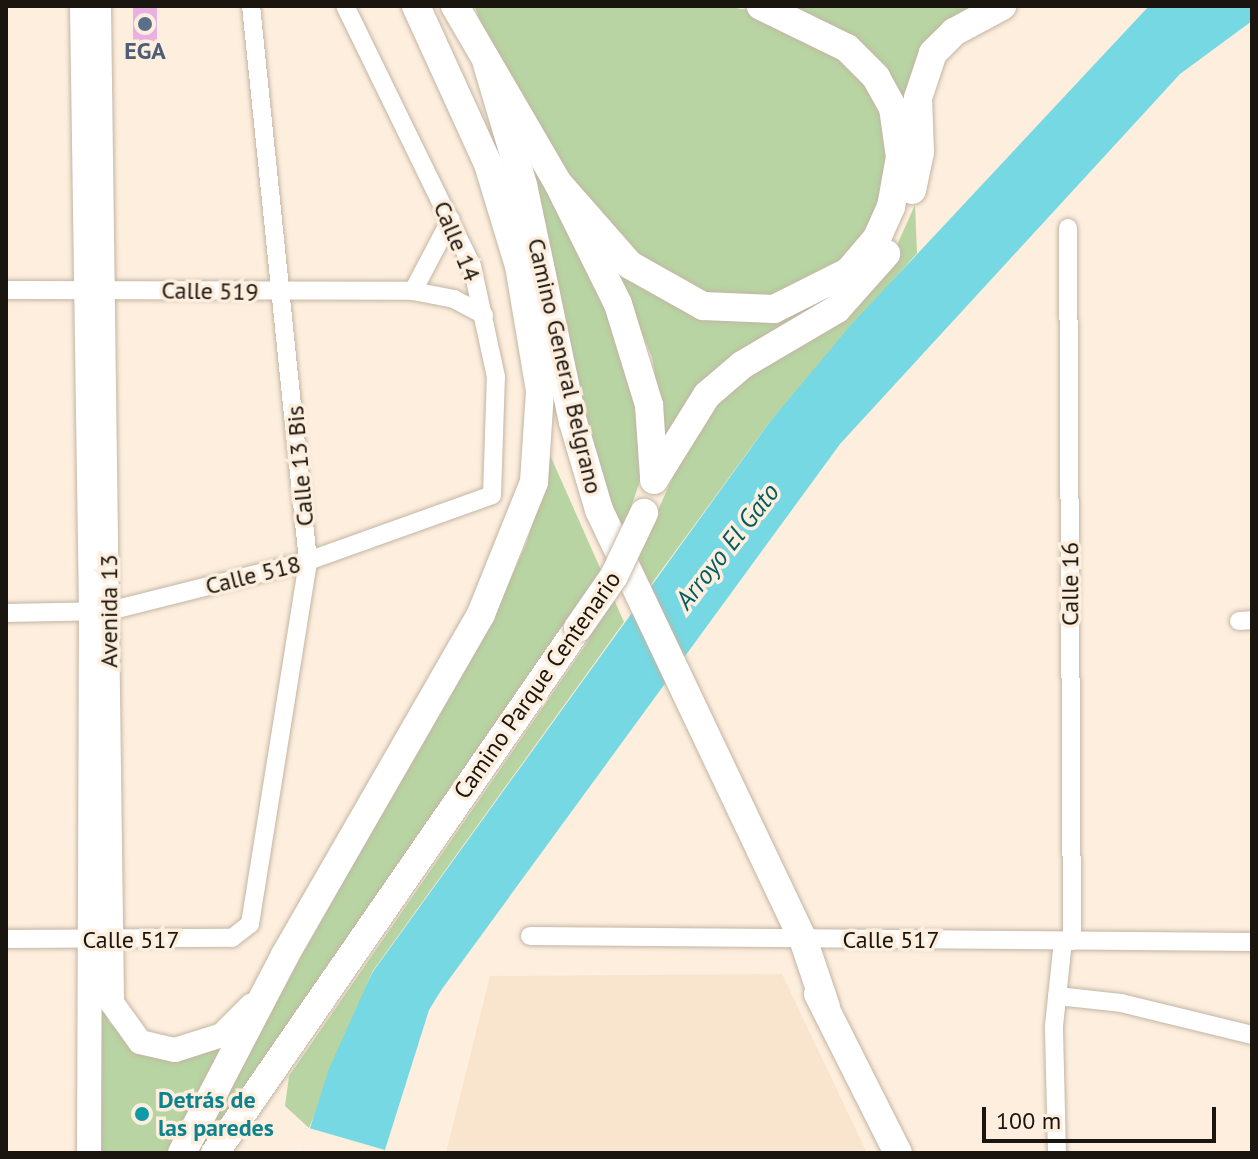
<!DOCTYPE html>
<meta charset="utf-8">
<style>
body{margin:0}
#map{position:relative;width:1258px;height:1159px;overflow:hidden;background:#fdeedd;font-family:"PT Sans",sans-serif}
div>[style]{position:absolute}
.built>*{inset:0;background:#f9e5cd}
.green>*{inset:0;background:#b7d4a2}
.water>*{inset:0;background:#75d8e2}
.pier>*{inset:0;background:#fdeedd}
.building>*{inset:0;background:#eab0e2;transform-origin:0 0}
.roads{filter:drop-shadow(0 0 2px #c3b5a4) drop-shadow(0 0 2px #c3b5a4)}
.street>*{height:18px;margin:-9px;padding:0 9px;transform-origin:9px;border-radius:9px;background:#fff}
.secondary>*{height:24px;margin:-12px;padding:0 12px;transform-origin:12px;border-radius:12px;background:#fff}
.primary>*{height:28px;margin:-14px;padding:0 14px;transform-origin:14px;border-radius:14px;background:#fff}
.bridges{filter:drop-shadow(0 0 2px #c3b5a4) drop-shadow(0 0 2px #c3b5a4)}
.primary-bridge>*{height:28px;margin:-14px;padding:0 14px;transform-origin:14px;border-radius:14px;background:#fff}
.dots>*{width:22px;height:22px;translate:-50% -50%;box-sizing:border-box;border:4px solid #fdeedd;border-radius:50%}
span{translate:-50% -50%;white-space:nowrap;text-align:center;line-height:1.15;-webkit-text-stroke:7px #fdeedd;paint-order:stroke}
.service-label{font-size:24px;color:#4e5e75;font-weight:700}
.street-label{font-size:24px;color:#1a150e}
.culture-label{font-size:24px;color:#0d838f;font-weight:700}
.left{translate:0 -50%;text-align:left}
.water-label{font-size:26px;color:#005d64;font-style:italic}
.frame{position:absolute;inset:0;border:8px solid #1a150e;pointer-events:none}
.scale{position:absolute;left:982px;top:1107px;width:234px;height:36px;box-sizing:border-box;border:4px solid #1a150e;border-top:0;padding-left:10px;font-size:24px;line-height:28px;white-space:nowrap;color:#1a150e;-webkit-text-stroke:6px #fdeedd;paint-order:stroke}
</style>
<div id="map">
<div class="built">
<div style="clip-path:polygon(782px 974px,867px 1153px,446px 1153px,490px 976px)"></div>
</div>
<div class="green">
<div style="clip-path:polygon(475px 6px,721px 6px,749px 10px,836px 51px,879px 95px,891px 160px,876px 225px,847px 260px,803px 290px,751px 304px,696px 298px,630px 265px,571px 188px,491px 58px)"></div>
<div style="clip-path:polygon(781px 6px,980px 6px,948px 25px,870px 264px,665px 437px,652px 357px,616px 273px,624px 270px,684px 310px,724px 318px,867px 260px,900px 109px)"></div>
<div style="clip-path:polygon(519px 142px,589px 266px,633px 379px,641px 478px,631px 507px,655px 517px,684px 452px,717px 404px,888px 265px,915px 205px,917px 253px,769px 423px,644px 594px,598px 488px)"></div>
<div style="clip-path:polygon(550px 455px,624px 622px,372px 972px,309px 1128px,285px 1106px,289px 1076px,590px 639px,568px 621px,203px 1153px,191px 1153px,499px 604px,527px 542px)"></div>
<div style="clip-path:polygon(99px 967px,109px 1022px,142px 1054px,186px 1059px,225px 1045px,172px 1153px,98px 1153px)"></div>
</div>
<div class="water">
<div style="clip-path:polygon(1149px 6px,1252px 6px,1252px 21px,1180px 74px,840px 444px,442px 989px,429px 1010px,384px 1153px,302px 1153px,329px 1069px,372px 973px,769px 423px,850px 326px)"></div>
</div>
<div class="pier">
<div style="clip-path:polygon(309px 1128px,385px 1150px,384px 1153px,302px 1152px)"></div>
</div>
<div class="building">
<div style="left:133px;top:6px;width:24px;height:36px"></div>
</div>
<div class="roads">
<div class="street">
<div style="left:1068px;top:228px;width:713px;rotate:89.68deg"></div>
<div style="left:6px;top:290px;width:407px;rotate:0.1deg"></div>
<div style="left:413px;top:291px;width:42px;rotate:11deg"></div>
<div style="left:454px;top:299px;width:34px;rotate:28deg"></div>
<div style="left:413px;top:291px;width:81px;rotate:-62.2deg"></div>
<div style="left:6px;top:613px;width:103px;rotate:-1.1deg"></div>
<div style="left:109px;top:611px;width:205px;rotate:-14.1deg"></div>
<div style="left:308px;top:561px;width:195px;rotate:-19.7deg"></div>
<div style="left:492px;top:495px;width:118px;rotate:-88.1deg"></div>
<div style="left:496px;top:377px;width:114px;rotate:-102.2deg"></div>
<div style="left:472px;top:266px;width:289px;rotate:-116deg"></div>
<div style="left:1239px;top:621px;width:13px;rotate:-4deg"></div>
<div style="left:530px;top:936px;width:722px;rotate:0.48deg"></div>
<div style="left:6px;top:939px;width:226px;rotate:-0.3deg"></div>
<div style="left:232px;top:938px;width:23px;rotate:-38deg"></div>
<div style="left:250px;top:924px;width:368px;rotate:-80.9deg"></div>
<div style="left:308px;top:561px;width:558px;rotate:-95.86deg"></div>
<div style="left:1057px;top:996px;width:64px;rotate:6.2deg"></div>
<div style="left:1121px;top:1003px;width:135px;rotate:13.7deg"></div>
<div style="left:1057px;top:1153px;width:127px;rotate:-91.4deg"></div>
<div style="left:1054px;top:1026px;width:85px;rotate:-84deg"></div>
</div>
<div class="secondary">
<div style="left:82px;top:6px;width:607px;rotate:89.15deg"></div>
<div style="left:91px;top:613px;width:540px;rotate:90.21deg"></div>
<div style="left:99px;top:6px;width:997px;rotate:89.25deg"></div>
<div style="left:112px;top:1003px;width:48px;rotate:54.3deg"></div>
<div style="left:140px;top:1042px;width:36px;rotate:13deg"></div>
<div style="left:175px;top:1050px;width:49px;rotate:-17.7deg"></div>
<div style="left:222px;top:1035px;width:42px;rotate:-45deg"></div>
</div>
<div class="primary">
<div style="left:455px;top:6px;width:205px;rotate:59.8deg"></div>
<div style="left:558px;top:183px;width:135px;rotate:63.6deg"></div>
<div style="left:618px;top:304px;width:106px;rotate:72.9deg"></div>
<div style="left:649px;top:405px;width:72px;rotate:86deg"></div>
<div style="left:487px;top:64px;width:126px;rotate:73.4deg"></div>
<div style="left:523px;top:185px;width:242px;rotate:78.1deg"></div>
<div style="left:573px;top:422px;width:92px;rotate:73.5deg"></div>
<div style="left:599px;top:510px;width:475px;rotate:64.6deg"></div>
<div style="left:803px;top:939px;width:72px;rotate:71.3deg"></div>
<div style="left:558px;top:183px;width:109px;rotate:48.7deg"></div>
<div style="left:630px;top:265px;width:84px;rotate:29.3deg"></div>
<div style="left:703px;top:306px;width:71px;rotate:2.4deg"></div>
<div style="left:774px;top:309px;width:83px;rotate:-26.6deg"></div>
<div style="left:848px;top:272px;width:45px;rotate:-49.5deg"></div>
<div style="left:877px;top:238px;width:34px;rotate:-66deg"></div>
<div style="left:891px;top:207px;width:51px;rotate:-79.8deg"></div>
<div style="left:900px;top:157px;width:49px;rotate:-98.1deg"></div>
<div style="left:893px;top:108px;width:35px;rotate:-119deg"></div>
<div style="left:876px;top:77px;width:41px;rotate:-135deg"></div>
<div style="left:847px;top:48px;width:96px;rotate:-154deg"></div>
<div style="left:912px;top:190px;width:39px;rotate:-78deg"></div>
<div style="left:920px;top:152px;width:54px;rotate:-92.1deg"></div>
<div style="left:918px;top:98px;width:47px;rotate:-71.6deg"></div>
<div style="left:933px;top:53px;width:30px;rotate:-45deg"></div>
<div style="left:954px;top:32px;width:55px;rotate:-28.4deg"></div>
<div style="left:654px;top:480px;width:100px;rotate:-58.1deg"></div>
<div style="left:707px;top:395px;width:46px;rotate:-40.6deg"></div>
<div style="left:742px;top:365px;width:110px;rotate:-30.5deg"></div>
<div style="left:837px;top:309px;width:74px;rotate:-48.3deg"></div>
<div style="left:818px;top:994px;width:178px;rotate:63.3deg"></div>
<div style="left:182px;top:1153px;width:223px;rotate:-62.5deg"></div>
<div style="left:285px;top:955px;width:393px;rotate:-60.1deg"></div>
<div style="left:481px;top:614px;width:142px;rotate:-68.1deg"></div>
<div style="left:534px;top:482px;width:91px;rotate:-86.2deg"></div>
<div style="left:540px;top:391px;width:127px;rotate:-99.5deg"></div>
<div style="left:519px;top:266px;width:107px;rotate:-106.9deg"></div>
<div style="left:488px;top:164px;width:174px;rotate:-114.5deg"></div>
<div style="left:215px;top:1153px;width:638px;rotate:-55.34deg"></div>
</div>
</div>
<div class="bridges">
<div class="primary-bridge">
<div style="left:578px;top:628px;width:63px;rotate:-55.3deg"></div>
<div style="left:614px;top:576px;width:70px;rotate:-64.5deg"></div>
</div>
</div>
<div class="dots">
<div style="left:145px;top:24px;background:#5c6f8a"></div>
<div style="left:142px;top:1114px;background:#0f9aa8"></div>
</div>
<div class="service-label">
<span style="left:145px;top:51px">EGA</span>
</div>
<div class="street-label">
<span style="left:457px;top:241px;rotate:67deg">Calle 14</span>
<span style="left:210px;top:291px;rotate:1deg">Calle 519</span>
<span style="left:565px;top:366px;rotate:77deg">Camino General Belgrano</span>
<span style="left:300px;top:466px;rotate:-95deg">Calle 13 Bis</span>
<span style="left:253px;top:575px;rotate:-14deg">Calle 518</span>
<span style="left:1070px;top:584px;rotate:-90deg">Calle 16</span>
<span style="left:109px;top:611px;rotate:-90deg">Avenida 13</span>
<span style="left:537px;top:685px;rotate:-55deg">Camino Parque Centenario</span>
<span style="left:131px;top:940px">Calle 517</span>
<span style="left:891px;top:940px">Calle 517</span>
</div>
<div class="culture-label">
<span class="left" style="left:158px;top:1114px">Detrás de<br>las paredes</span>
</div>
<div class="water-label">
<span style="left:727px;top:546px;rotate:-52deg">Arroyo El Gato</span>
</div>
<div class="frame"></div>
<div class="scale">100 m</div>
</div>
